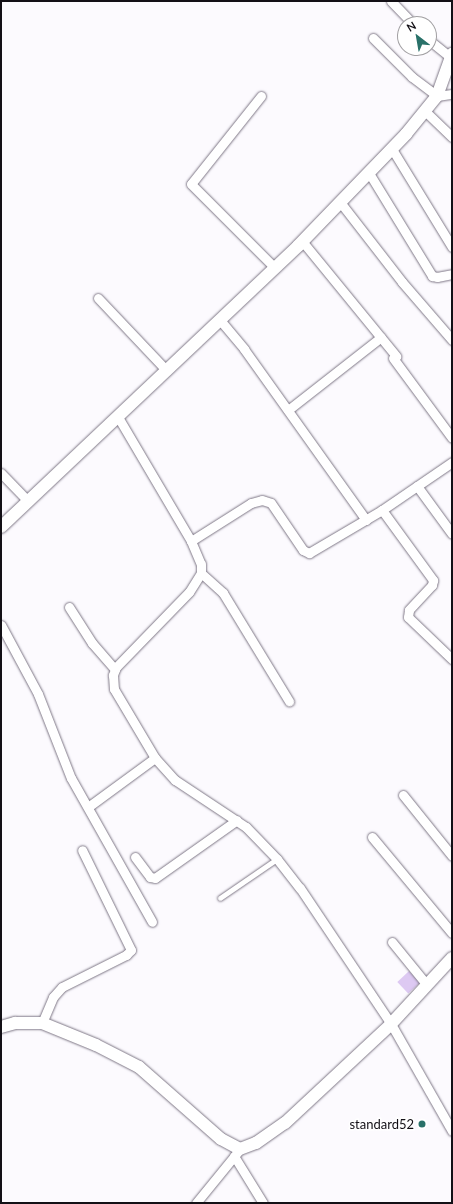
<!DOCTYPE html>
<style>
body{margin:0}
#map{position:relative;width:453px;height:1204px;overflow:hidden;background:#fcfafe;font-family:Lato,sans-serif}
div>[style]{position:absolute}
.building>*{inset:0;background:#ddc9f2;transform-origin:0 0}
.roads{filter:drop-shadow(0 0 1px #7e7786) drop-shadow(0 0 1px #7e7786)}
.service>*{height:4.5px;margin:-2.25px;padding:0 2.25px;transform-origin:2.25px;border-radius:2.25px;background:#fff}
.minor>*{height:9px;margin:-4.5px;padding:0 4.5px;transform-origin:4.5px;border-radius:4.5px;background:#fff}
.tertiary>*{height:12px;margin:-6px;padding:0 6px;transform-origin:6px;border-radius:6px;background:#fff}
.dots>*{width:11px;height:11px;translate:-50% -50%;box-sizing:border-box;border:2px solid #fff;border-radius:50%}
span{translate:-50% -50%;white-space:nowrap;text-align:center;line-height:1.15;-webkit-text-stroke:3px #fff;paint-order:stroke}
.poi-label{font-size:13px;color:#131016}
.right{translate:-100% -50%;text-align:right}
.frame{position:absolute;inset:0;border:2px solid #131016;pointer-events:none}
.north{position:absolute;left:397px;top:16px;width:40px;height:40px;box-sizing:border-box;background:#fff;border:1px solid #a19fa2;border-radius:50%;rotate:329deg;font-size:11px;font-weight:700;line-height:16px;text-align:center;color:#131016}
.north::after{content:'';display:block;margin:auto;width:14px;height:18px;background:#297169;clip-path:polygon(50% 0,100% 100%,50% 72%,0 100%)}
</style>
<div id="map">
<div class="building">
<div style="left:409px;top:971px;width:16px;height:16px;rotate:47deg"></div>
</div>
<div class="roads">
<div class="service">
<div style="left:220px;top:898px;width:69px;rotate:-34.4deg"></div>
</div>
<div class="minor">
<div style="left:391px;top:1px;width:32px;rotate:46deg"></div>
<div style="left:373px;top:38px;width:55px;rotate:45deg"></div>
<div style="left:412px;top:77px;width:31px;rotate:37deg"></div>
<div style="left:437px;top:96px;width:15px;rotate:-8deg"></div>
<div style="left:429px;top:40px;width:28px;rotate:39deg"></div>
<div style="left:261px;top:96px;width:112px;rotate:128.5deg"></div>
<div style="left:191px;top:184px;width:119px;rotate:45deg"></div>
<div style="left:426px;top:112px;width:36px;rotate:44deg"></div>
<div style="left:392px;top:149px;width:115px;rotate:58.5deg"></div>
<div style="left:369px;top:173px;width:121px;rotate:58.5deg"></div>
<div style="left:432px;top:276px;width:5px;rotate:11deg"></div>
<div style="left:437px;top:277px;width:15px;rotate:-11deg"></div>
<div style="left:340px;top:202px;width:101px;rotate:52.2deg"></div>
<div style="left:402px;top:282px;width:77px;rotate:49.2deg"></div>
<div style="left:302px;top:241px;width:149px;rotate:50.7deg"></div>
<div style="left:98px;top:298px;width:100px;rotate:46.6deg"></div>
<div style="left:220px;top:320px;width:38px;rotate:50deg"></div>
<div style="left:244px;top:349px;width:210px;rotate:54.5deg"></div>
<div style="left:393px;top:358px;width:99px;rotate:53.6deg"></div>
<div style="left:288px;top:410px;width:118px;rotate:-38.1deg"></div>
<div style="left:118px;top:417px;width:144px;rotate:59.5deg"></div>
<div style="left:191px;top:541px;width:25px;rotate:67deg"></div>
<div style="left:201px;top:564px;width:9px;rotate:90deg"></div>
<div style="left:201px;top:573px;width:22px;rotate:122deg"></div>
<div style="left:189px;top:592px;width:105px;rotate:134.2deg"></div>
<div style="left:116px;top:667px;width:9px;rotate:111deg"></div>
<div style="left:113px;top:675px;width:14px;rotate:86deg"></div>
<div style="left:114px;top:689px;width:80px;rotate:59.3deg"></div>
<div style="left:155px;top:758px;width:30px;rotate:48deg"></div>
<div style="left:175px;top:780px;width:85px;rotate:33.5deg"></div>
<div style="left:246px;top:827px;width:45px;rotate:45.9deg"></div>
<div style="left:277px;top:859px;width:37px;rotate:52deg"></div>
<div style="left:300px;top:888px;width:164px;rotate:56.2deg"></div>
<div style="left:391px;top:1024px;width:123px;rotate:60.3deg"></div>
<div style="left:1px;top:473px;width:39px;rotate:46deg"></div>
<div style="left:417px;top:486px;width:59px;rotate:53.9deg"></div>
<div style="left:382px;top:510px;width:87px;rotate:53.9deg"></div>
<div style="left:433px;top:580px;width:5px;rotate:101deg"></div>
<div style="left:432px;top:585px;width:34px;rotate:133deg"></div>
<div style="left:409px;top:610px;width:7px;rotate:98deg"></div>
<div style="left:408px;top:617px;width:61px;rotate:43.7deg"></div>
<div style="left:191px;top:541px;width:71px;rotate:-32.3deg"></div>
<div style="left:251px;top:503px;width:11px;rotate:-15deg"></div>
<div style="left:262px;top:500px;width:9px;rotate:18deg"></div>
<div style="left:271px;top:503px;width:57px;rotate:55.8deg"></div>
<div style="left:303px;top:550px;width:7px;rotate:27deg"></div>
<div style="left:309px;top:553px;width:85px;rotate:-30.5deg"></div>
<div style="left:382px;top:510px;width:85px;rotate:-34.4deg"></div>
<div style="left:201px;top:573px;width:30px;rotate:42deg"></div>
<div style="left:223px;top:593px;width:127px;rotate:58.6deg"></div>
<div style="left:69px;top:607px;width:43px;rotate:57.4deg"></div>
<div style="left:92px;top:643px;width:35px;rotate:49deg"></div>
<div style="left:1px;top:625px;width:78px;rotate:61.8deg"></div>
<div style="left:38px;top:694px;width:90px;rotate:68.6deg"></div>
<div style="left:71px;top:778px;width:165px;rotate:60.6deg"></div>
<div style="left:403px;top:795px;width:78px;rotate:51.2deg"></div>
<div style="left:88px;top:807px;width:83px;rotate:-36.2deg"></div>
<div style="left:372px;top:837px;width:125px;rotate:50.2deg"></div>
<div style="left:135px;top:857px;width:25px;rotate:53deg"></div>
<div style="left:150px;top:877px;width:5px;rotate:11deg"></div>
<div style="left:155px;top:878px;width:100px;rotate:-35.3deg"></div>
<div style="left:392px;top:942px;width:55px;rotate:50.9deg"></div>
<div style="left:42px;top:1023px;width:28px;rotate:-67deg"></div>
<div style="left:53px;top:997px;width:13px;rotate:-48deg"></div>
<div style="left:62px;top:987px;width:72px;rotate:-26.6deg"></div>
<div style="left:126px;top:955px;width:7px;rotate:-45deg"></div>
<div style="left:131px;top:950px;width:111px;rotate:-116.1deg"></div>
<div style="left:234px;top:1156px;width:55px;rotate:58.3deg"></div>
<div style="left:196px;top:1203px;width:70px;rotate:-50.8deg"></div>
</div>
<div class="tertiary">
<div style="left:1px;top:527px;width:409px;rotate:-43.4deg"></div>
<div style="left:298px;top:246px;width:156px;rotate:-46deg"></div>
<div style="left:406px;top:134px;width:49px;rotate:-50.8deg"></div>
<div style="left:437px;top:96px;width:45px;rotate:-70.3deg"></div>
<div style="left:1px;top:1027px;width:15px;rotate:-16deg"></div>
<div style="left:15px;top:1023px;width:27px"></div>
<div style="left:42px;top:1023px;width:58px;rotate:22.2deg"></div>
<div style="left:96px;top:1045px;width:48px;rotate:27.1deg"></div>
<div style="left:139px;top:1067px;width:109px;rotate:41.3deg"></div>
<div style="left:221px;top:1139px;width:21px;rotate:28deg"></div>
<div style="left:240px;top:1149px;width:17px;rotate:-21deg"></div>
<div style="left:256px;top:1143px;width:35px;rotate:-35deg"></div>
<div style="left:285px;top:1123px;width:145px;rotate:-43deg"></div>
<div style="left:391px;top:1024px;width:90px;rotate:-47.3deg"></div>
</div>
</div>
<div class="dots">
<div style="left:422px;top:1124px;background:#297169"></div>
</div>
<div class="poi-label">
<span class="right" style="left:414px;top:1124px">standard52</span>
</div>
<div class="frame"></div>
<div class="north">N</div>
</div>
